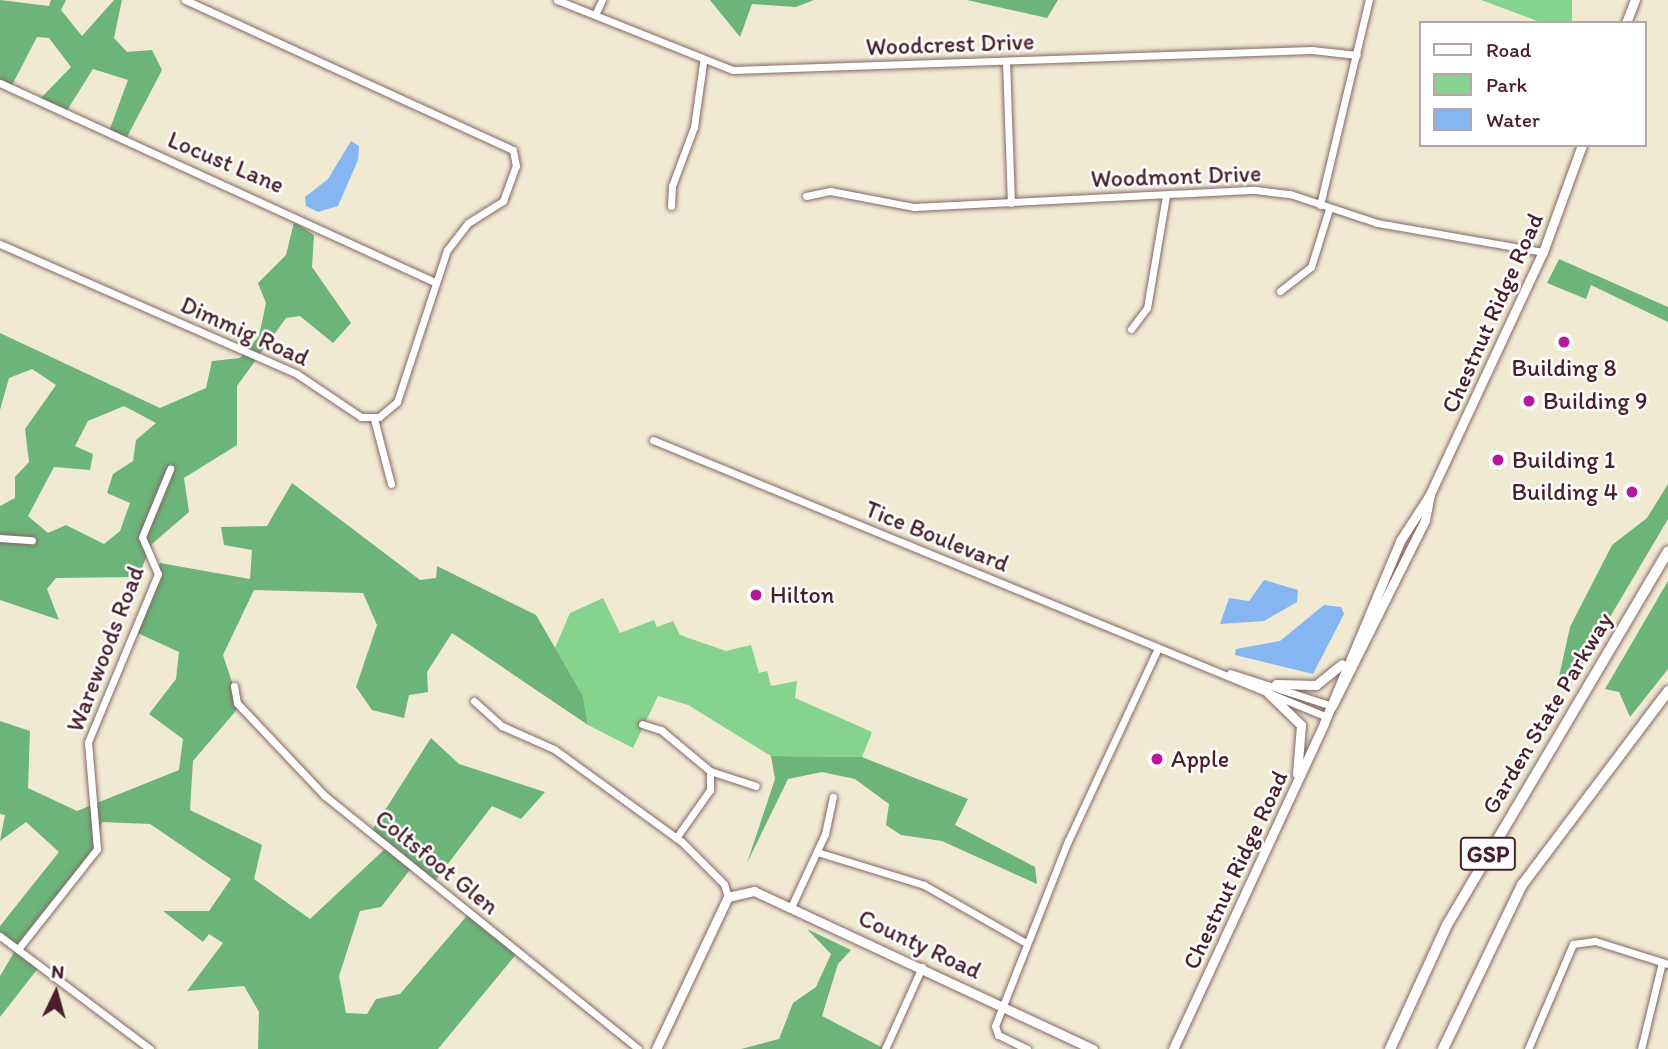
<!DOCTYPE html>
<style>
body{margin:0}
#map{position:relative;width:1668px;height:1049px;overflow:hidden;background:#f1ead3;font-family:Itim,sans-serif}
div>[style]{position:absolute}
.green>*{inset:0;background:#86d28f}
.forest>*{inset:0;background:#6cb47a}
.water>*{inset:0;background:#85b6f1}
.roads{filter:drop-shadow(0 0 2px #846666) drop-shadow(0 0 2px #846666)}
.minor>*{height:7px;margin:-3.5px;padding:0 3.5px;transform-origin:3.5px;border-radius:3.5px;background:#fff}
.major>*{height:9px;margin:-4.5px;padding:0 4.5px;transform-origin:4.5px;border-radius:4.5px;background:#fff}
.highway>*{height:10px;margin:-5px;padding:0 5px;transform-origin:5px;border-radius:5px;background:#fff}
.dots>*{width:19px;height:19px;translate:-50% -50%;box-sizing:border-box;border:4px solid #fff;border-radius:50%}
span{translate:-50% -50%;white-space:nowrap;text-align:center;line-height:1.15;-webkit-text-stroke:5px #fff;paint-order:stroke}
.shield-label span{padding:2px 5px;background:#fff;border:2px solid;border-radius:5px;-webkit-text-stroke-width:0}
.shield-label{font-size:23px;color:#4a1f2b;font-weight:700}
.street-label{font-size:24px;color:#4a1f2b}
.poi-label{font-size:24px;color:#4a1f2b}
.left{translate:0 -50%;text-align:left}
.right{translate:-100% -50%;text-align:right}
.legend{position:absolute;left:1419px;top:21px;width:228px;height:126px;box-sizing:border-box;background:#fff;border:2px solid #b7a5aa;margin:0;padding:9px 12px;list-style:none;font-size:21px;color:#4a1f2b}
.legend li{display:flex;align-items:center;gap:14px;height:35px}
.legend b{width:35px;border:2px solid #b7a5aa}
.north{position:absolute;left:21px;top:958px;width:70px;height:70px;-webkit-text-stroke:5px #fff;paint-order:stroke;rotate:5deg;font-size:19px;font-weight:700;line-height:28px;text-align:center;color:#4a1f2b}
.north::after{content:'';display:block;margin:auto;width:24px;height:32px;background:#4a1f2b;clip-path:polygon(50% 0,100% 100%,50% 72%,0 100%)}
</style>
<div id="map">
<div class="green">
<div style="clip-path:polygon(1481px 0,1572px 0,1572px 21px,1543px 23px)"></div>
<div style="clip-path:polygon(603px 598px,620px 633px,654px 620px,657px 627px,673px 621px,680px 635px,726px 651px,751px 645px,759px 673px,767px 671px,771px 686px,797px 681px,795px 698px,872px 732px,862px 757px,771px 756px,688px 705px,658px 696px,633px 748px,588px 725px,583px 696px,555px 648px,570px 613px)"></div>
</div>
<div class="forest">
<div style="clip-path:polygon(0 0,49px 6px,51px 0,66px 0,61px 10px,82px 36px,114px 0,122px 0,114px 38px,127px 52px,152px 50px,162px 70px,126px 139px,108px 134px,128px 80px,93px 69px,66px 112px,38px 101px,71px 67px,49px 38px,37px 37px,10px 89px,0 85px)"></div>
<div style="clip-path:polygon(710px 0,814px 0,796px 7px,752px 4px,740px 37px)"></div>
<div style="clip-path:polygon(967px 0,1058px 0,1047px 18px)"></div>
<div style="clip-path:polygon(evenodd,294px 222px,314px 235px,312px 267px,351px 323px,333px 343px,300px 316px,286px 318px,237px 386px,237px 445px,184px 478px,189px 512px,152px 544px,138px 577px,56px 578px,47px 589px,59px 620px,0 600px,0 506px,15px 498px,15px 477px,29px 462px,25px 429px,56px 385px,32px 369px,9px 378px,0 410px,0 333px,160px 408px,206px 388px,212px 361px,240px 358px,259px 336px,266px 303px,258px 283px,286px 255px,294px 222px,124px 406px,156px 423px,136px 440px,133px 461px,113px 474px,107px 493px,130px 503px,120px 531px,104px 544px,66px 525px,48px 533px,28px 516px,54px 467px,90px 470px,93px 454px,75px 446px,88px 421px,124px 406px)"></div>
<div style="clip-path:polygon(1559px 259px,1668px 307px,1668px 322px,1591px 285px,1586px 299px,1547px 283px)"></div>
<div style="clip-path:polygon(292px 483px,420px 580px,436px 578px,437px 566px,536px 615px,583px 696px,588px 725px,452px 633px,427px 672px,428px 692px,409px 695px,404px 718px,372px 710px,356px 687px,377px 625px,363px 593px,254px 590px,223px 655px,240px 706px,193px 761px,190px 810px,262px 845px,254px 879px,310px 919px,388px 846px,371px 832px,431px 738px,459px 764px,545px 792px,521px 819px,492px 806px,434px 882px,413px 866px,381px 907px,360px 911px,339px 976px,346px 1013px,367px 1014px,376px 999px,400px 994px,471px 911px,518px 952px,438px 1049px,258px 1049px,259px 1012px,244px 986px,187px 991px,223px 943px,209px 934px,203px 942px,163px 911px,209px 911px,231px 879px,150px 824px,102px 822px,93px 857px,20px 952px,39px 967px,0 1017px,0 976px,16px 949px,0 937px,0 926px,59px 852px,26px 822px,0 841px,5px 815px,0 814px,0 721px,30px 731px,28px 788px,77px 811px,179px 770px,183px 739px,149px 714px,176px 679px,179px 652px,133px 631px,160px 563px,250px 579px,252px 550px,224px 545px,221px 527px,267px 526px)"></div>
<div style="clip-path:polygon(1668px 484px,1668px 519px,1571px 683px,1558px 681px,1570px 627px,1612px 545px,1647px 518px)"></div>
<div style="clip-path:polygon(1668px 581px,1668px 669px,1630px 717px,1619px 692px,1605px 689px)"></div>
<div style="clip-path:polygon(771px 756px,862px 757px,968px 799px,955px 825px,1035px 867px,1037px 884px,942px 841px,901px 835px,886px 825px,889px 804px,855px 779px,822px 772px,788px 779px,747px 863px,775px 779px)"></div>
<div style="clip-path:polygon(807px 929px,851px 950px,838px 964px,822px 1016px,885px 1049px,741px 1049px,779px 1039px,793px 1003px,816px 987px,831px 954px)"></div>
</div>
<div class="water">
<div style="clip-path:polygon(351px 141px,359px 146px,358px 160px,338px 206px,318px 212px,306px 206px,305px 197px,328px 179px)"></div>
<div style="clip-path:polygon(1264px 580px,1298px 590px,1297px 602px,1264px 621px,1220px 624px,1229px 598px,1249px 601px)"></div>
<div style="clip-path:polygon(1324px 605px,1341px 607px,1344px 614px,1313px 674px,1235px 655px,1236px 649px,1280px 641px)"></div>
</div>
<div class="roads">
<div class="minor">
<div style="left:557px;top:0;width:189px;rotate:21.7deg"></div>
<div style="left:733px;top:70px;width:579px;rotate:-1.98deg"></div>
<div style="left:1312px;top:50px;width:45px;rotate:6.3deg"></div>
<div style="left:595px;top:15px;width:17px;rotate:-65deg"></div>
<div style="left:1006px;top:61px;width:142px;rotate:88deg"></div>
<div style="left:0;top:83px;width:478px;rotate:24.6deg"></div>
<div style="left:806px;top:196px;width:25px;rotate:-12deg"></div>
<div style="left:830px;top:191px;width:86px;rotate:10.8deg"></div>
<div style="left:914px;top:207px;width:341px;rotate:-2.9deg"></div>
<div style="left:1255px;top:190px;width:35px;rotate:7deg"></div>
<div style="left:1290px;top:194px;width:92px;rotate:18.4deg"></div>
<div style="left:1377px;top:223px;width:169px;rotate:9.9deg"></div>
<div style="left:1320px;top:205px;width:211px;rotate:-76.6deg"></div>
<div style="left:671px;top:206px;width:20px;rotate:-87deg"></div>
<div style="left:672px;top:186px;width:63px;rotate:-69.6deg"></div>
<div style="left:694px;top:127px;width:65px;rotate:-82deg"></div>
<div style="left:0;top:244px;width:324px;rotate:23.6deg"></div>
<div style="left:297px;top:374px;width:77px;rotate:33.9deg"></div>
<div style="left:361px;top:417px;width:18px"></div>
<div style="left:379px;top:417px;width:23px;rotate:-40deg"></div>
<div style="left:397px;top:402px;width:160px;rotate:-71.8deg"></div>
<div style="left:447px;top:250px;width:34px;rotate:-52deg"></div>
<div style="left:468px;top:223px;width:41px;rotate:-32.2deg"></div>
<div style="left:503px;top:201px;width:37px;rotate:-70deg"></div>
<div style="left:516px;top:166px;width:16px;rotate:-101deg"></div>
<div style="left:513px;top:150px;width:361px;rotate:-155.4deg"></div>
<div style="left:1280px;top:291px;width:39px;rotate:-38deg"></div>
<div style="left:1311px;top:267px;width:61px;rotate:-72.8deg"></div>
<div style="left:1131px;top:329px;width:26px;rotate:-53deg"></div>
<div style="left:1147px;top:308px;width:114px;rotate:-80.4deg"></div>
<div style="left:374px;top:419px;width:67px;rotate:75.3deg"></div>
<div style="left:653px;top:440px;width:729px;rotate:22.34deg"></div>
<div style="left:0;top:538px;width:32px;rotate:4deg"></div>
<div style="left:1230px;top:673px;width:107px;rotate:17.9deg"></div>
<div style="left:234px;top:686px;width:17px;rotate:80deg"></div>
<div style="left:237px;top:703px;width:128px;rotate:46.6deg"></div>
<div style="left:325px;top:796px;width:402px;rotate:38.9deg"></div>
<div style="left:474px;top:701px;width:38px;rotate:42deg"></div>
<div style="left:502px;top:726px;width:57px;rotate:23.9deg"></div>
<div style="left:554px;top:749px;width:158px;rotate:36deg"></div>
<div style="left:682px;top:842px;width:59px;rotate:45deg"></div>
<div style="left:724px;top:884px;width:14px;rotate:73deg"></div>
<div style="left:642px;top:724px;width:20px;rotate:18deg"></div>
<div style="left:661px;top:730px;width:64px;rotate:39.9deg"></div>
<div style="left:710px;top:771px;width:48px;rotate:18.1deg"></div>
<div style="left:676px;top:838px;width:59px;rotate:-54.7deg"></div>
<div style="left:710px;top:790px;width:19px;rotate:-90deg"></div>
<div style="left:817px;top:852px;width:112px;rotate:17.1deg"></div>
<div style="left:924px;top:885px;width:117px;rotate:29.6deg"></div>
<div style="left:792px;top:905px;width:78px;rotate:-65.1deg"></div>
<div style="left:825px;top:834px;width:38px;rotate:-78deg"></div>
<div style="left:0;top:936px;width:188px;rotate:37deg"></div>
<div style="left:18px;top:949px;width:127px;rotate:-51.7deg"></div>
<div style="left:97px;top:849px;width:107px;rotate:-94.8deg"></div>
<div style="left:88px;top:742px;width:182px;rotate:-67.4deg"></div>
<div style="left:158px;top:574px;width:40px;rotate:-113.4deg"></div>
<div style="left:142px;top:537px;width:74px;rotate:-67.6deg"></div>
<div style="left:885px;top:1049px;width:90px;rotate:-65.7deg"></div>
<div style="left:1027px;top:1049px;width:32px;rotate:-154deg"></div>
<div style="left:998px;top:1035px;width:9px;rotate:-108deg"></div>
<div style="left:995px;top:1026px;width:199px;rotate:-68.5deg"></div>
<div style="left:1068px;top:841px;width:213px;rotate:-65deg"></div>
<div style="left:1528px;top:1049px;width:114px;rotate:-66.8deg"></div>
<div style="left:1573px;top:944px;width:22px;rotate:-8deg"></div>
<div style="left:1595px;top:941px;width:77px;rotate:17.5deg"></div>
<div style="left:1641px;top:1049px;width:89px;rotate:-76.4deg"></div>
</div>
<div class="major">
<div style="left:1626px;top:23px;width:25px;rotate:-69deg"></div>
<div style="left:1276px;top:684px;width:40px;rotate:1.4deg"></div>
<div style="left:1316px;top:685px;width:33px;rotate:-39deg"></div>
<div style="left:1268px;top:693px;width:46px;rotate:44.1deg"></div>
<div style="left:1301px;top:725px;width:49px;rotate:94.7deg"></div>
<div style="left:1332px;top:706px;width:208px;rotate:-63.4deg"></div>
<div style="left:1425px;top:520px;width:26px;rotate:-79deg"></div>
<div style="left:1430px;top:494px;width:267px;rotate:-65deg"></div>
<div style="left:1543px;top:252px;width:114px;rotate:-70deg"></div>
<div style="left:656px;top:1049px;width:168px;rotate:-64.7deg"></div>
<div style="left:728px;top:897px;width:27px;rotate:-13deg"></div>
<div style="left:754px;top:891px;width:374px;rotate:25deg"></div>
<div style="left:1173px;top:1049px;width:359px;rotate:-65.1deg"></div>
<div style="left:1324px;top:723px;width:197px;rotate:-67.3deg"></div>
<div style="left:1400px;top:541px;width:54px;rotate:-57.2deg"></div>
</div>
<div class="highway">
<div style="left:1390px;top:1049px;width:136px;rotate:-65.3deg"></div>
<div style="left:1447px;top:925px;width:434px;rotate:-59.4deg"></div>
<div style="left:1443px;top:1049px;width:182px;rotate:-64.3deg"></div>
<div style="left:1522px;top:885px;width:243px;rotate:-53deg"></div>
</div>
</div>
<div class="dots">
<div style="left:1564px;top:342px;background:#b5179e"></div>
<div style="left:1529px;top:401px;background:#b5179e"></div>
<div style="left:1498px;top:460px;background:#b5179e"></div>
<div style="left:1632px;top:492px;background:#b5179e"></div>
<div style="left:756px;top:595px;background:#b5179e"></div>
<div style="left:1157px;top:759px;background:#b5179e"></div>
</div>
<div class="shield-label">
<span style="left:1488px;top:854px">GSP</span>
</div>
<div class="street-label">
<span style="left:950px;top:44px;rotate:-2deg">Woodcrest Drive</span>
<span style="left:226px;top:162px;rotate:23deg">Locust Lane</span>
<span style="left:1176px;top:176px;rotate:-2deg">Woodmont Drive</span>
<span style="left:1492px;top:313px;rotate:-66deg">Chestnut Ridge Road</span>
<span style="left:245px;top:331px;rotate:24deg">Dimmig Road</span>
<span style="left:937px;top:536px;rotate:22deg">Tice Boulevard</span>
<span style="left:105px;top:649px;rotate:-69deg">Warewoods Road</span>
<span style="left:1547px;top:713px;rotate:-59deg">Garden State Parkway</span>
<span style="left:437px;top:862px;rotate:39deg">Coltsfoot Glen</span>
<span style="left:1235px;top:870px;rotate:-65deg">Chestnut Ridge Road</span>
<span style="left:920px;top:944px;rotate:25deg">County Road</span>
</div>
<div class="poi-label">
<span style="left:1564px;top:368px">Building 8</span>
<span class="left" style="left:1543px;top:401px">Building 9</span>
<span class="left" style="left:1512px;top:460px">Building 1</span>
<span class="right" style="left:1618px;top:492px">Building 4</span>
<span class="left" style="left:770px;top:595px">Hilton</span>
<span class="left" style="left:1171px;top:759px">Apple</span>
</div>
<ul class="legend">
<li><b style="height:9px;background:#fff"></b>Road</li>
<li><b style="height:19px;background:#86d28f"></b>Park</li>
<li><b style="height:19px;background:#85b6f1"></b>Water</li>
</ul>
<div class="north">N</div>
</div>
